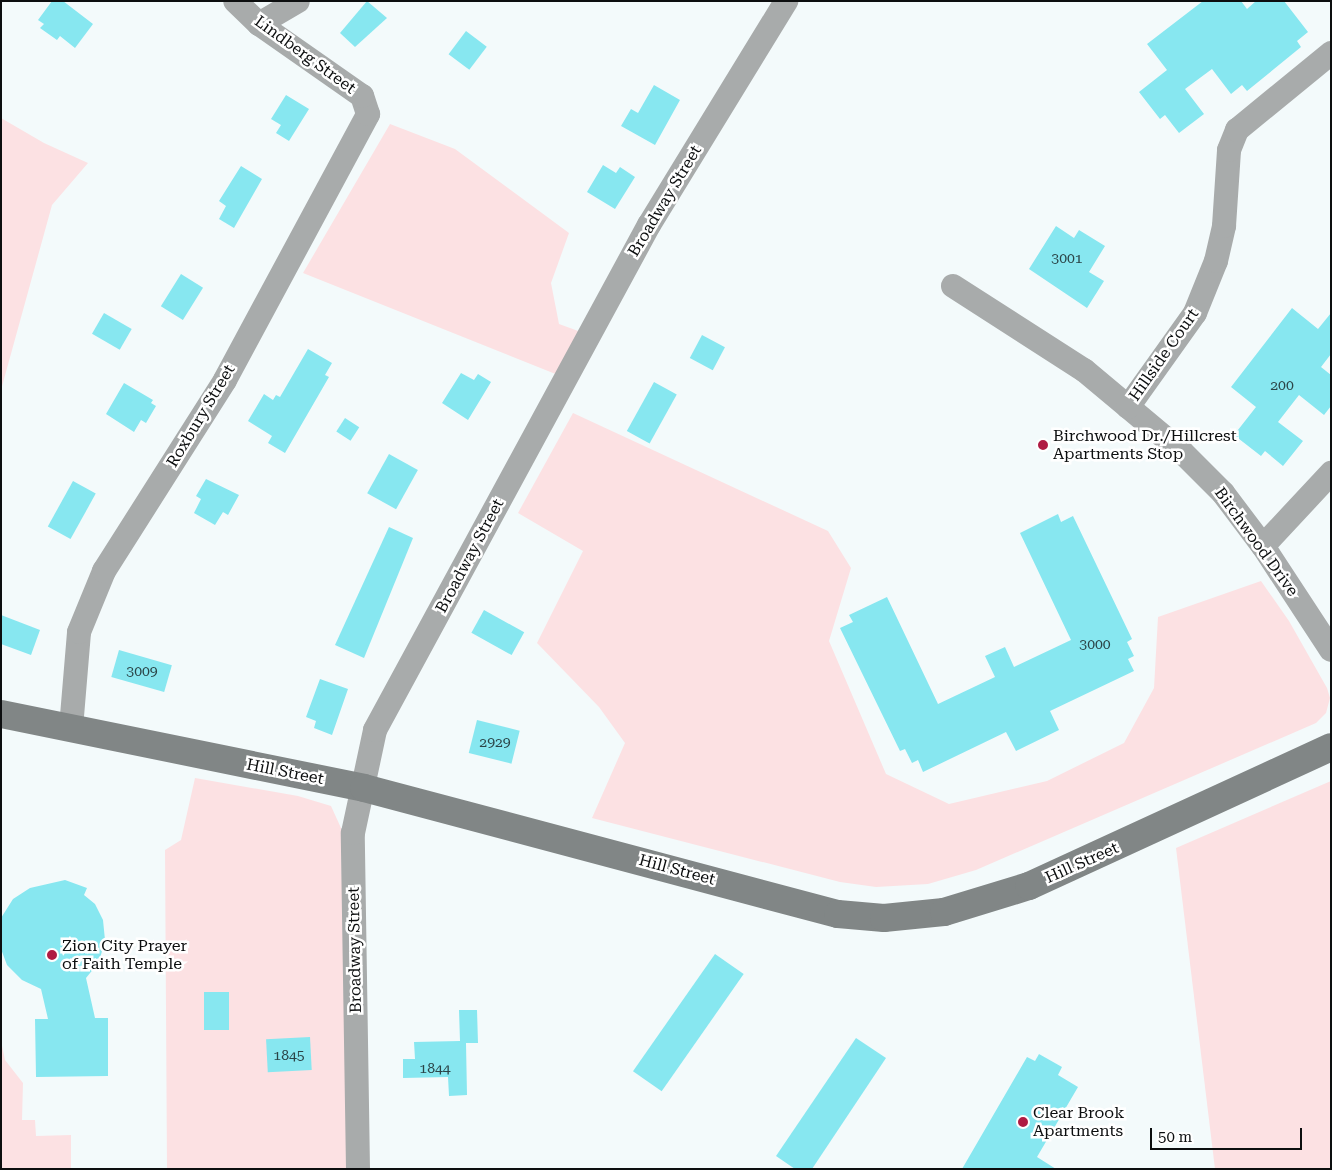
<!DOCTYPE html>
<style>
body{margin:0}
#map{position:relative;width:1332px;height:1170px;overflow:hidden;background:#f3fafb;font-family:"Roboto Serif",serif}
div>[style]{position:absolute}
.green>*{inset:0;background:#fce1e3}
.building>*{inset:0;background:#87e7f0;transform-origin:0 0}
.street>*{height:24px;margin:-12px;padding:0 12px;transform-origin:12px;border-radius:12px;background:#a8abab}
.secondary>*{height:28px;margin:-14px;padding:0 14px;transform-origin:14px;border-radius:14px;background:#818686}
.dots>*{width:14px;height:14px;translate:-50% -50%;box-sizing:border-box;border:2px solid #fff;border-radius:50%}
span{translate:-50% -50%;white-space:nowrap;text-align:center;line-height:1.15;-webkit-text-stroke:5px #fff;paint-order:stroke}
.number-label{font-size:14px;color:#2b4447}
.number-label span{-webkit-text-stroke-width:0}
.street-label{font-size:16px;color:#0c0e0f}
.poi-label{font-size:16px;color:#0c0e0f}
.left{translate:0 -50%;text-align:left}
.frame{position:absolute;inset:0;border:2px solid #0c0e0f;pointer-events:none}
.scale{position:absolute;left:1150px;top:1128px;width:152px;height:22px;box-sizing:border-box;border:2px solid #0c0e0f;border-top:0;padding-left:6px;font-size:15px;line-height:18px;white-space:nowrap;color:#0c0e0f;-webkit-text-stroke:4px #fff;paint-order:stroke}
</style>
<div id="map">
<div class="green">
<div style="clip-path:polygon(1px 118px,44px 143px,88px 163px,52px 205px,1px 390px)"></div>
<div style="clip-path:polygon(390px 124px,455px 149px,569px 233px,551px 283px,559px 324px,581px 332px,558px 375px,303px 273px)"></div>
<div style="clip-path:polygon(573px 413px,828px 531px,851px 568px,829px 641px,886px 774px,949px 804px,1047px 781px,1124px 743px,1154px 688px,1158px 617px,1261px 581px,1289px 621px,1327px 688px,1330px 698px,1326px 713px,1316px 723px,976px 870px,928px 884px,876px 887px,840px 882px,592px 818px,625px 743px,599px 707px,537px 643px,583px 551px,518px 513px)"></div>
<div style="clip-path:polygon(195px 778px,298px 796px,331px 806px,341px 828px,347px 1169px,167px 1169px,165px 850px,181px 840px)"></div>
<div style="clip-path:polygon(1331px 781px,1331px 1169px,1215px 1169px,1176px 848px)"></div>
<div style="clip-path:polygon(1px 1041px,5px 1060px,23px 1083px,22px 1120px,35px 1120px,36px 1136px,71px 1135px,71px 1169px,1px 1169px)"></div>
</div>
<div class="building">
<div style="clip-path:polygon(52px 1px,63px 1px,93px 24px,75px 48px,60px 36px,57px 40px,40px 28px,44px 24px,38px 20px)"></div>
<div style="clip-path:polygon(367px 1px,387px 18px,355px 47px,340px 33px)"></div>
<div style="clip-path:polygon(1203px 1px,1241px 1px,1247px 9px,1256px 1px,1284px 1px,1308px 32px,1297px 41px,1301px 47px,1247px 91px,1242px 85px,1231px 94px,1212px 69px,1185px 89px,1204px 114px,1179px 133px,1165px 115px,1160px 119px,1139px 92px,1167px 70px,1147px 44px)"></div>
<div style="left:466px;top:31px;width:26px;height:29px;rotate:37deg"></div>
<div style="clip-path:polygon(654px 85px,680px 100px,655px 145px,621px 126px,631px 109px,638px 113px)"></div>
<div style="clip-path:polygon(286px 95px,309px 109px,289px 141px,276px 133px,281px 125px,271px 119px)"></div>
<div style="clip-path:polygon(603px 165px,616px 173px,620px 167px,635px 177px,615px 209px,587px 192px)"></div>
<div style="clip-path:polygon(241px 166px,262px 179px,234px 228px,219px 219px,226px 206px,219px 201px)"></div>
<div style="clip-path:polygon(1056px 226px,1074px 238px,1079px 230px,1105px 246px,1089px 272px,1104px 281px,1087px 308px,1029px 269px)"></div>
<div style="left:181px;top:274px;width:26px;height:38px;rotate:32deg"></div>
<div style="clip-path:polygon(1292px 308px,1318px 329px,1331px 313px,1331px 354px,1321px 367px,1331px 375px,1331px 406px,1324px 415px,1299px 395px,1278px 422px,1303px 441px,1283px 466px,1265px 451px,1261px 456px,1234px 435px,1256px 407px,1231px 387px)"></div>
<div style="left:104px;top:313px;width:32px;height:24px;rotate:30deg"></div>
<div style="left:702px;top:335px;width:26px;height:26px;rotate:28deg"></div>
<div style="clip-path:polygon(308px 349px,332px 363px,325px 375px,329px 377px,285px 453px,268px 443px,272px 436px,248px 421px,264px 394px,273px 400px,276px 395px,280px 397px)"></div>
<div style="clip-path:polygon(461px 373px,474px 380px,478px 374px,491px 382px,468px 420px,442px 403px)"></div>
<div style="left:654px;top:382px;width:26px;height:56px;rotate:29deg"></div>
<div style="clip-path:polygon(124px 383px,153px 400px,151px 403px,156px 406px,146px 423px,141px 420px,134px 432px,106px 414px)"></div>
<div style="left:345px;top:418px;width:17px;height:16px;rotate:33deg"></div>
<div style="left:389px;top:454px;width:33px;height:45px;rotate:29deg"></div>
<div style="clip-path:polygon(206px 479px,239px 495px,228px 515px,223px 512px,215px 525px,194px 513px,201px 499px,196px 496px)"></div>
<div style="left:73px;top:481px;width:26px;height:52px;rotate:29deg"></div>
<div style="clip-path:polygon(1058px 514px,1061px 522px,1073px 516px,1132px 639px,1127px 642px,1134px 656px,1128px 659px,1134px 671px,1050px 711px,1059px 730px,1016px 751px,1006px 732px,923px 772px,918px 760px,912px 763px,905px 749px,900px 751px,840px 628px,853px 622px,849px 615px,887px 597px,938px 704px,995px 677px,985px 656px,1005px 647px,1014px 667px,1071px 640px,1020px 533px)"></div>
<div style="clip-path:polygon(389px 527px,413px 538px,364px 658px,335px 645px)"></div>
<div style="left:484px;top:610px;width:46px;height:26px;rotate:29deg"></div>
<div style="clip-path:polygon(1px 615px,40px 630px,31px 655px,1px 644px)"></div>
<div style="left:119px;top:650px;width:55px;height:28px;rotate:16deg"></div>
<div style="clip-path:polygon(320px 679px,348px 689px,332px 735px,314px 728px,316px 721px,306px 717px)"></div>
<div style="left:477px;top:720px;width:44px;height:34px;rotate:14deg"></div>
<div style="clip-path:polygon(65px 880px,87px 888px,84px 895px,95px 904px,103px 920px,105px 940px,99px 962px,86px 978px,95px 1018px,108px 1018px,108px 1076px,36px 1077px,35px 1019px,48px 1019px,41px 989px,22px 980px,7px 965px,1px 949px,1px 918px,13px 899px,30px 888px)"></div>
<div style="left:715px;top:954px;width:35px;height:143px;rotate:35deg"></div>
<div style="left:204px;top:992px;width:25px;height:38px"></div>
<div style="clip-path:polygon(459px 1010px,477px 1010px,478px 1043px,466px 1043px,467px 1095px,449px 1096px,448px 1077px,403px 1078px,403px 1059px,415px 1059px,414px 1042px,460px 1041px)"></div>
<div style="left:310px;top:1037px;width:33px;height:44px;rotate:87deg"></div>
<div style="clip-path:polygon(856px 1038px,886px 1058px,812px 1169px,795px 1169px,776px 1156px)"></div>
<div style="clip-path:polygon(1039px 1054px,1062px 1067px,1058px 1075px,1078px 1087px,1037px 1157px,1056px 1169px,962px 1169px,1027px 1057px,1035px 1061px)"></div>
</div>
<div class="street">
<div style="left:259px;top:24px;width:45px;rotate:-30.5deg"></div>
<div style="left:953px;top:286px;width:156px;rotate:32.7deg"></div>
<div style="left:1084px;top:370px;width:128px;rotate:39.9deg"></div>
<div style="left:1182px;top:452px;width:58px;rotate:45deg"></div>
<div style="left:1223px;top:493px;width:66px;rotate:53deg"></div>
<div style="left:1263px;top:546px;width:124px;rotate:56.8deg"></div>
<div style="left:1128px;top:407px;width:115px;rotate:-54.5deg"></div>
<div style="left:1195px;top:313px;width:56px;rotate:-68deg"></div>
<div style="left:1216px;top:261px;width:36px;rotate:-77deg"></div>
<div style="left:1224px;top:226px;width:76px;rotate:-86.2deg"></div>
<div style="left:1229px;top:150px;width:22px;rotate:-68deg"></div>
<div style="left:1237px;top:130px;width:122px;rotate:-39.3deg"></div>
<div style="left:1263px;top:546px;width:100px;rotate:-47deg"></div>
<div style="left:71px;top:728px;width:96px;rotate:-85.2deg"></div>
<div style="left:79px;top:632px;width:66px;rotate:-67.7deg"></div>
<div style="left:104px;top:571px;width:226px;rotate:-57.6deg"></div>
<div style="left:225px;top:380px;width:302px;rotate:-61.7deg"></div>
<div style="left:368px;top:114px;width:19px;rotate:-108deg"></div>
<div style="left:362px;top:96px;width:126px;rotate:-145deg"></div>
<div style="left:259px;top:24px;width:33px;rotate:-136deg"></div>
<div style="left:358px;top:1169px;width:336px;rotate:-90.9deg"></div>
<div style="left:353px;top:833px;width:105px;rotate:-77.9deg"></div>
<div style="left:375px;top:730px;width:575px;rotate:-61.52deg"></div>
<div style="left:649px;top:225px;width:263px;rotate:-58.5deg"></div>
</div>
<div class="secondary">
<div style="left:1px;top:714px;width:370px;rotate:11.5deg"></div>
<div style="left:364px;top:788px;width:490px;rotate:14.9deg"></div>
<div style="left:838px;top:914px;width:46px;rotate:5deg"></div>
<div style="left:884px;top:918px;width:60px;rotate:-5.7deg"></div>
<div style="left:944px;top:912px;width:89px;rotate:-17deg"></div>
<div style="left:1029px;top:886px;width:332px;rotate:-24.7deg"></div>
</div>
<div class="dots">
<div style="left:1043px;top:445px;background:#af1b43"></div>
<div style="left:52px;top:955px;background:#af1b43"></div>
<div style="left:1023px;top:1122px;background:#af1b43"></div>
</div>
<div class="number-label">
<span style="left:1067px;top:258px">3001</span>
<span style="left:1282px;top:385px">200</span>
<span style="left:1095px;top:644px">3000</span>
<span style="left:142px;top:671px">3009</span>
<span style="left:495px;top:742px">2929</span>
<span style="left:289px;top:1055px">1845</span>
<span style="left:435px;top:1068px">1844</span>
</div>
<div class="street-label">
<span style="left:305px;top:55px;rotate:36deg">Lindberg Street</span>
<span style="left:665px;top:201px;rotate:-59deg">Broadway Street</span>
<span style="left:1164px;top:355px;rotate:-55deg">Hillside Court</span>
<span style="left:201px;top:416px;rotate:-59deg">Roxbury Street</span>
<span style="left:1256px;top:542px;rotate:54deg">Birchwood Drive</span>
<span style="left:470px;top:556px;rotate:-62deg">Broadway Street</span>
<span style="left:285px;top:772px;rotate:11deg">Hill Street</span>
<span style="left:1082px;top:863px;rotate:-24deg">Hill Street</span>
<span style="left:677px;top:870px;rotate:15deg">Hill Street</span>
<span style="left:355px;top:950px;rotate:-91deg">Broadway Street</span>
</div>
<div class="poi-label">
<span class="left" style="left:1053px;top:445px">Birchwood Dr./Hillcrest<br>Apartments Stop</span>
<span class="left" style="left:62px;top:955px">Zion City Prayer<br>of Faith Temple</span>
<span class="left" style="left:1033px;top:1122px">Clear Brook<br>Apartments</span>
</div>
<div class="frame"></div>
<div class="scale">50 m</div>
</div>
